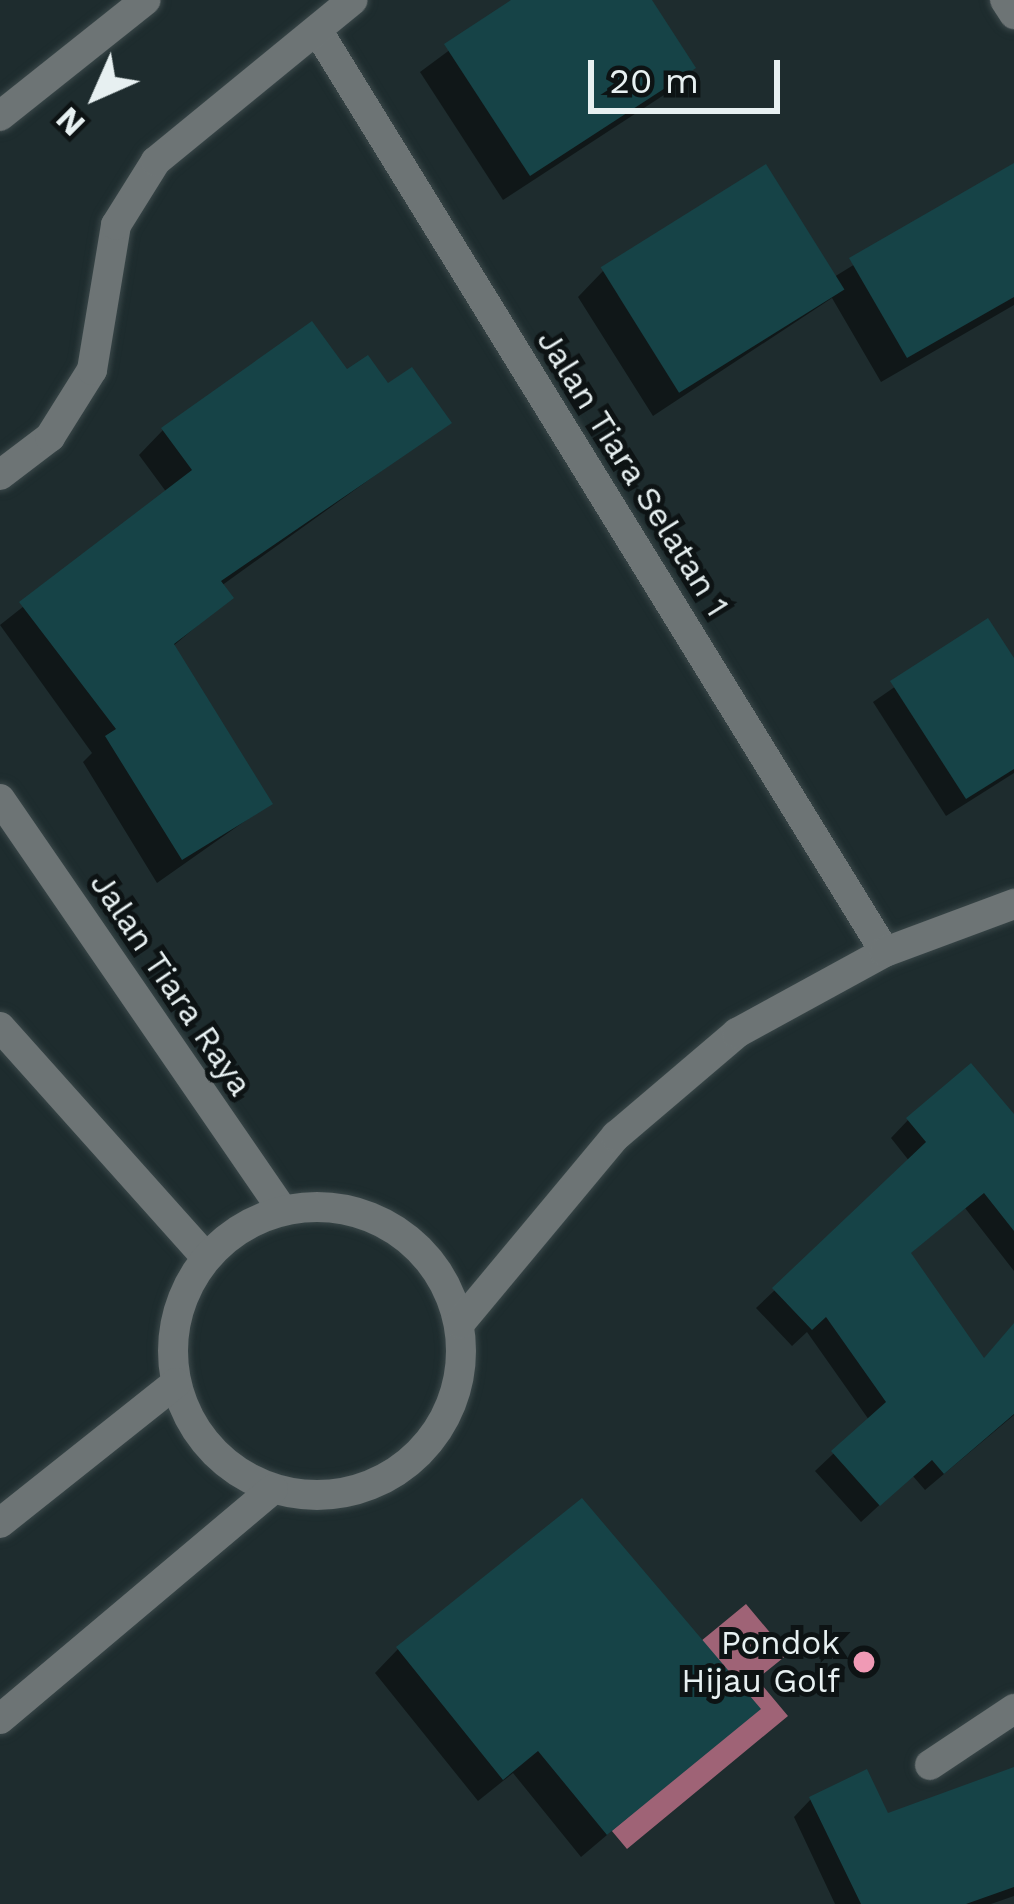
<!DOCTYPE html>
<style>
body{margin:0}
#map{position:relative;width:1014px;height:1904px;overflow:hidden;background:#1e2c2e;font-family:"Work Sans",sans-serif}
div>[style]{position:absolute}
.water>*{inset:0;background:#9f6376}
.shadow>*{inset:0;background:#0007}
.building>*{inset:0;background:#164347;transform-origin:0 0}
.roads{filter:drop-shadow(0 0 3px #3a4749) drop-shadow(0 0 3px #3a4749)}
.minor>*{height:30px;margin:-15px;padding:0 15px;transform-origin:15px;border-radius:15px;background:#6d7475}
.minor>.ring{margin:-15px;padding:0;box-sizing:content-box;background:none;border:30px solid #6d7475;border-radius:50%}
.dots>*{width:33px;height:33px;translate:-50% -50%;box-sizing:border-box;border:6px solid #0d1314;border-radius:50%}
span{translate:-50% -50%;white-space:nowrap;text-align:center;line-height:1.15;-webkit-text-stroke:10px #0d1314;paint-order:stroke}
.street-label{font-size:33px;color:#e7f0f1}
.poi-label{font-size:33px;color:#e7f0f1}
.right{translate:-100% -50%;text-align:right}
.north{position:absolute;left:36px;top:36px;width:120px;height:120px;-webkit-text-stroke:9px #0d1314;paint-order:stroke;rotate:225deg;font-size:33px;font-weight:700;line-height:48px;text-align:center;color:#e7f0f1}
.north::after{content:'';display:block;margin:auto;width:42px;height:54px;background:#e7f0f1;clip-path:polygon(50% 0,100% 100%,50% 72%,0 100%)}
.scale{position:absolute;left:588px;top:60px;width:192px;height:54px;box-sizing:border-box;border:6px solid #e7f0f1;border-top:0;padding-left:15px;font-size:36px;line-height:42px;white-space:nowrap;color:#e7f0f1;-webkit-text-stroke:9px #0d1314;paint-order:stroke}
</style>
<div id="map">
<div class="water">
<div style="clip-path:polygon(746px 1604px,788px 1654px,757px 1679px,788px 1716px,627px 1849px,554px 1762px)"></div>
</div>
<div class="shadow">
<div style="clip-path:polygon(517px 0,649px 0,693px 68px,667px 93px,503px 200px,420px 72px)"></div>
<div style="clip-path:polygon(1014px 166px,1014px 305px,881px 382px,832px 298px,653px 416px,578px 297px,603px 271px,765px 169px,834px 277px)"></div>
<div style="clip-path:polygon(347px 373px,448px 423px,221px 586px,230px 598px,172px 647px,269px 804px,157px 883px,83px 762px,92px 753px,0 625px,167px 493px,139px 455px,163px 430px)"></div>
<div style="clip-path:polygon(987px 623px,1014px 664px,1014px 773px,946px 816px,873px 702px)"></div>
<div style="clip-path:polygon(1014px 1119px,1014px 1271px,965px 1208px,908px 1255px,982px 1361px,1014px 1324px,1014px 1415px,925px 1490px,912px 1475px,861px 1522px,815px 1471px,869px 1420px,807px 1332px,792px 1346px,756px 1308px,910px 1162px,891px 1138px,908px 1120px)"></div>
<div style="clip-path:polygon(398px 1649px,757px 1708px,581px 1857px,513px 1773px,478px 1801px,375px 1673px)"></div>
<div style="clip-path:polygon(1014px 1770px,1014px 1896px,991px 1904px,835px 1904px,794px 1817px,811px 1799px,886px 1816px)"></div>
</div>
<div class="building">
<div style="clip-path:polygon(511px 0,652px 0,696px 68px,530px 176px,444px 44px)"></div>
<div style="clip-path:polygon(1014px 163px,1014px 297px,907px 358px,849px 258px)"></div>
<div style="left:766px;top:164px;width:148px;height:195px;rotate:58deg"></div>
<div style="clip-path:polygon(312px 321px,347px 369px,368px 355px,388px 383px,412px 367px,452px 423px,221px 581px,234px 598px,174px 644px,273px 804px,182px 860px,105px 736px,116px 729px,19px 602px,192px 470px,161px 428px)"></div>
<div style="clip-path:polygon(988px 618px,1014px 658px,1014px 769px,966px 799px,890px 681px)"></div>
<div style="clip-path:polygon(971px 1063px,1014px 1114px,1014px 1231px,984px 1193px,911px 1253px,984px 1358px,1014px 1323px,1014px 1414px,944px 1474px,932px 1460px,880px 1506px,831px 1451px,886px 1402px,826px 1317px,812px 1330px,772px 1288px,926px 1142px,906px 1118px)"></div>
<div style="clip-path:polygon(582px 1498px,761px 1709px,607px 1835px,538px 1751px,503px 1780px,396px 1647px)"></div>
<div style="clip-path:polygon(1014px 1767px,1014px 1887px,966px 1904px,861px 1904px,809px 1797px,867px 1769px,888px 1813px)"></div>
</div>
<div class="roads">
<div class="minor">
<div style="left:1005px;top:0;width:17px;rotate:57deg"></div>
<div style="left:319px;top:33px;width:1079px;rotate:58.37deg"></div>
<div style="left:0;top:116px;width:186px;rotate:-38.5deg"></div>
<div style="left:0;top:475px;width:63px;rotate:-37.2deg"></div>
<div style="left:50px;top:437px;width:79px;rotate:-57.9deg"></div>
<div style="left:92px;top:370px;width:147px;rotate:-80.6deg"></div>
<div style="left:116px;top:225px;width:75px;rotate:-58deg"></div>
<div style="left:156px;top:161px;width:254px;rotate:-39.3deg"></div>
<div style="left:0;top:799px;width:498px;rotate:55.5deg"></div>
<div style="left:0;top:1027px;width:309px;rotate:48.2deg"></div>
<div class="ring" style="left:173px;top:1207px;width:258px;height:258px"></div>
<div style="left:460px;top:1323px;width:244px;rotate:-50.2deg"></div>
<div style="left:616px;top:1136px;width:159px;rotate:-40.4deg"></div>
<div style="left:737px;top:1033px;width:169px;rotate:-28.7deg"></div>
<div style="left:885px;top:952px;width:138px;rotate:-20.4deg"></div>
<div style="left:0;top:1523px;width:225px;rotate:-38.5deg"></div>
<div style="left:0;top:1719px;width:357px;rotate:-40.1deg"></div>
<div style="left:930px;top:1765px;width:101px;rotate:-33.7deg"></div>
</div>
</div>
<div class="dots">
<div style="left:864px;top:1662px;background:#f09ab5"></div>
</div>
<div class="street-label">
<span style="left:633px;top:473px;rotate:58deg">Jalan Tiara Selatan 1</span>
<span style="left:171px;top:984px;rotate:56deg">Jalan Tiara Raya</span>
</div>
<div class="poi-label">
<span class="right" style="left:840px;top:1662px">Pondok<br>Hijau Golf</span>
</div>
<div class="north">N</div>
<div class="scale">20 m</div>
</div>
